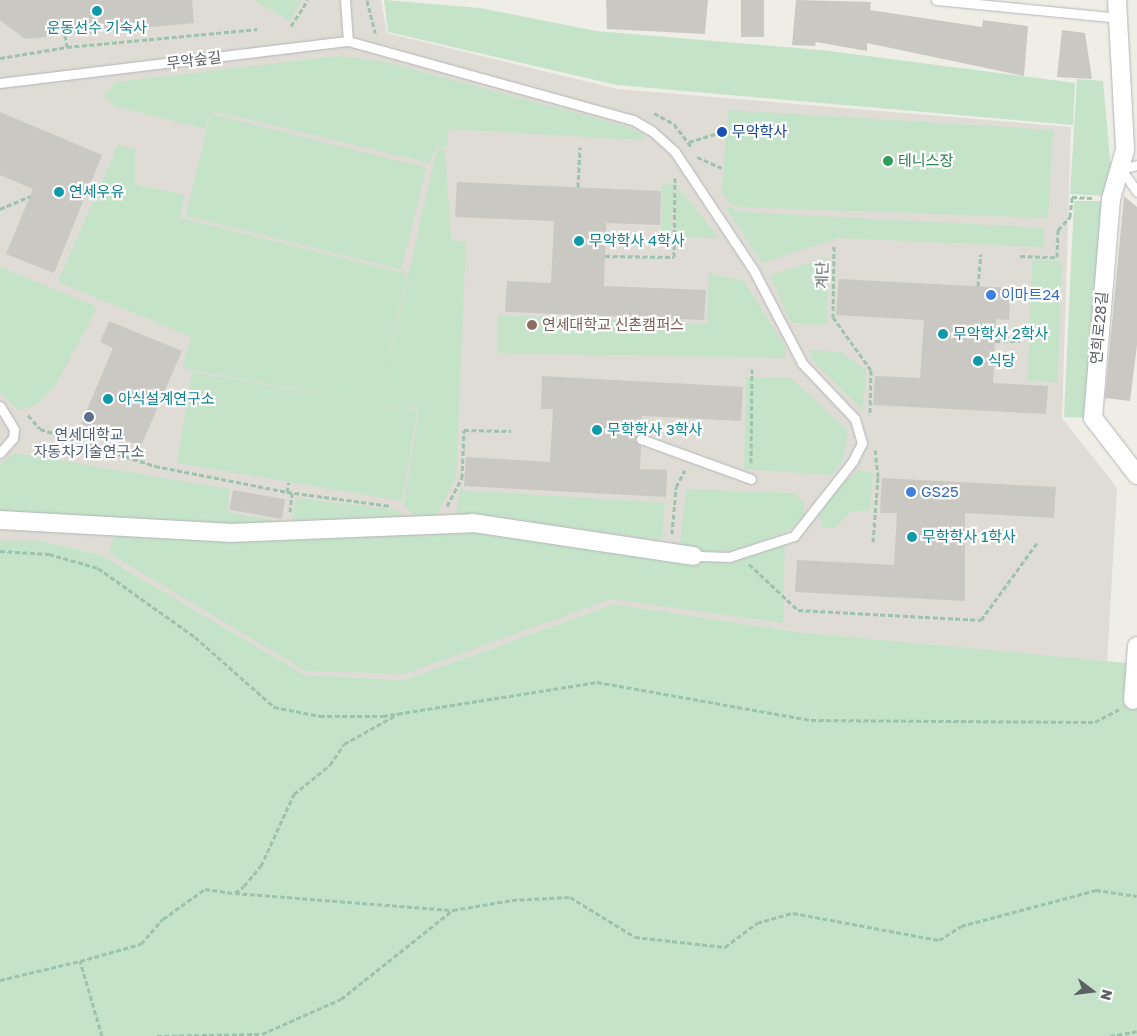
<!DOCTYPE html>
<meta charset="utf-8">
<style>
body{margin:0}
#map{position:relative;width:1137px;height:1036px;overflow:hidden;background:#eeede6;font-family:"Golos Text","Noto Sans KR",sans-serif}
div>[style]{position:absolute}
.education>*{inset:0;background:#dedcd4}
.green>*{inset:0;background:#c5e3c8;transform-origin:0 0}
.building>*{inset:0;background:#cac8c2;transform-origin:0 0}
.path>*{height:3px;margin-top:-1.5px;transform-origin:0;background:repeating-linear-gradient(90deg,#9ec3ad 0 5px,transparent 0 7.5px)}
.roads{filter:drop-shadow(0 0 1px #b3b5b9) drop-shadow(0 0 1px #b3b5b9)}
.service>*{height:9px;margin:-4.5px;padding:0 4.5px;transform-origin:4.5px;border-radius:4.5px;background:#fff}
.minor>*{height:18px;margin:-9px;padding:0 9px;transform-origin:9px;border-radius:9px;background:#fff}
.dots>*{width:14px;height:14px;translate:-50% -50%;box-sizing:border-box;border:2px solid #fff;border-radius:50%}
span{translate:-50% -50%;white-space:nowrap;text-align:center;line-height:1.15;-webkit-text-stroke:4.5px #fff;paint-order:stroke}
.culture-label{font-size:15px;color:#0d838f}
.left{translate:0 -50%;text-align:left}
.street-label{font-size:15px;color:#5d6064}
.transit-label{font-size:15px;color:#164399}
.leisure-label{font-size:15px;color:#27864d}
.shop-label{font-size:15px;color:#366cbe}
.education-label{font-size:15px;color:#785e54}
.service-label{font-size:15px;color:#4e5e75}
.north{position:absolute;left:1067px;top:966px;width:50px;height:50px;-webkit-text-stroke:4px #fff;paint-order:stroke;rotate:105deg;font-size:14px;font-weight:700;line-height:20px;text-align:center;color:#5d6064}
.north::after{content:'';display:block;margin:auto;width:18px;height:22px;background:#5d6064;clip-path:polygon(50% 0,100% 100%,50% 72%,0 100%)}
</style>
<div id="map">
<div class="education">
<div style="clip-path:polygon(0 0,381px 0,387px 33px,617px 89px,1071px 127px,1062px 418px,1117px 488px,1107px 664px,796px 632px,614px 604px,405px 680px,305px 675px,101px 555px,42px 541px,0 541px)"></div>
</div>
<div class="green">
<div style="clip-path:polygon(253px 0,301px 0,290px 21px)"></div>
<div style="clip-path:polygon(384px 0,480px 8px,596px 31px,821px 50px,1075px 83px,1073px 125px,617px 85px,388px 32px)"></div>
<div style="clip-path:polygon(339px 56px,385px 62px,628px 127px,643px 134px,643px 140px,448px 129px,447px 148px,436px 146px,429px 163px,230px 115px,211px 112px,205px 129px,114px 106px,104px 94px,116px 82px)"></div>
<div style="clip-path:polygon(1077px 79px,1103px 81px,1111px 170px,1106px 196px,1070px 194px)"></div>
<div style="clip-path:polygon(728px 110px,1053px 130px,1048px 218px,740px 207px,729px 203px,722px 191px)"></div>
<div style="left:211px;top:114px;width:222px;height:105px;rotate:14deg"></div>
<div style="clip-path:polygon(118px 145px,135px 149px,135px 184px,185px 195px,180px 218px,407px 274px,380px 400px,437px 148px,445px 150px,451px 240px,466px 242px,456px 478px,435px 517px,416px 518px,404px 504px,419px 409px,379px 404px,417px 410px,402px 501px,177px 463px,192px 372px,368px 402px,182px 368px,192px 337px,58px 282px)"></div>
<div style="clip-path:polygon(674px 184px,671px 238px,661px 237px,662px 185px)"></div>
<div style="clip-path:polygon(677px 186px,719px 238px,675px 237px)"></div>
<div style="clip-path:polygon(1074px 201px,1105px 201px,1089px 418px,1064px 417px)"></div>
<div style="clip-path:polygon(724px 205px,744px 212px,1044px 228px,1043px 247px,838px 238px,762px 263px)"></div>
<div style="clip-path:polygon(828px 257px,827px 325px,791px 323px,770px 275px)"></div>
<div style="left:1032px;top:260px;width:30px;height:121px;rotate:2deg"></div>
<div style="clip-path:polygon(0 267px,97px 307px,55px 386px,36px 405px,18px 410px,0 392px)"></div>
<div style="clip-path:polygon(709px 273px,744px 281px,786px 348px,785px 358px,498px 353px,498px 315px,707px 324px)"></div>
<div style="clip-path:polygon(812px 350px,841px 352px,866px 370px,863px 411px,812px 360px)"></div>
<div style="clip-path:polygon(746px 377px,791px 378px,848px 431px,843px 460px,832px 475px,744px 469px)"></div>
<div style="clip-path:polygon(15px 453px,230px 489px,227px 512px,285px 523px,227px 529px,0 515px,0 464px)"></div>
<div style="clip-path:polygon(859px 470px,873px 473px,870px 511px,852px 511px,834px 528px,823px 528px,819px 516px,830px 493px)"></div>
<div style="clip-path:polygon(686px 489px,793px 493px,803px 502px,805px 517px,791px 529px,739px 550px,695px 552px,680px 546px)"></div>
<div style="clip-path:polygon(460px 490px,665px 503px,662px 540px,456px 513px)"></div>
<div style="clip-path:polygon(296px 498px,397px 510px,409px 520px,292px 526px)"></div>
<div style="clip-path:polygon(472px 528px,729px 564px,785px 542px,783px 623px,611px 599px,405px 674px,306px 671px,109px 553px,115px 532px)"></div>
<div style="clip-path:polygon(0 541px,42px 541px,101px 555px,305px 675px,405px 680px,614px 604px,796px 632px,1137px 664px,1137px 1036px,0 1036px)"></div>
</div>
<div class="building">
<div style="clip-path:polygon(0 0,192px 0,194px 23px,25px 39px,0 20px)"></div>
<div style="clip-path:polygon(606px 0,708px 0,705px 34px,607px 29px)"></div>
<div style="left:741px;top:0;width:23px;height:37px"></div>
<div style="clip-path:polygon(796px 0,871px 2px,870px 10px,982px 27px,983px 20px,1028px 26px,1024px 76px,867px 43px,867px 51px,816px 42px,815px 46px,792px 45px)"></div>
<div style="clip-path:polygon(1062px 30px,1085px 33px,1092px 79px,1057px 77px)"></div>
<div style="clip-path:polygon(0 112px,102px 155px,54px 273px,6px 254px,33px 189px,0 175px)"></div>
<div style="clip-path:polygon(457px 182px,661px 191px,660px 225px,606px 223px,604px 286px,706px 290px,704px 320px,505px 312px,507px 281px,551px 283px,554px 221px,455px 217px)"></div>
<div style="clip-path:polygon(1124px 196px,1137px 207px,1137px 345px,1130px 401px,1105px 398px)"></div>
<div style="clip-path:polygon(839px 279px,1011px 288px,1009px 320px,996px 319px,993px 383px,1048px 386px,1046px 414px,873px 405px,875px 376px,920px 378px,924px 320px,836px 315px)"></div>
<div style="clip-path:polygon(109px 321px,182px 351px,141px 446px,81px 424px,113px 348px,100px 342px)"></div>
<div style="clip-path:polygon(542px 376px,743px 387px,741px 421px,642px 416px,641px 433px,635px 440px,641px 446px,640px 469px,667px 470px,666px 497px,464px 486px,466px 457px,550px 462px,553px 409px,541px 409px)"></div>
<div style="clip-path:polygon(882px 478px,1056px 487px,1054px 518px,965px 513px,965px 601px,795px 592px,797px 560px,894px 565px,897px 513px,880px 513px)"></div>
<div style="left:233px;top:490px;width:53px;height:20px;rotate:10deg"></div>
</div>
<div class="path">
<div style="left:367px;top:0;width:34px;rotate:76deg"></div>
<div style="left:291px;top:26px;width:31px;rotate:-57deg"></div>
<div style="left:65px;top:35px;width:12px;rotate:81deg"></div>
<div style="left:0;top:58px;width:68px;rotate:-9.3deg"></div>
<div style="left:67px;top:47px;width:191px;rotate:-5.4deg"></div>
<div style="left:654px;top:113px;width:23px;rotate:29deg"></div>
<div style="left:674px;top:124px;width:30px;rotate:53deg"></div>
<div style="left:689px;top:142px;width:34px;rotate:-17deg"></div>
<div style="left:697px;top:157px;width:27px;rotate:24deg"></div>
<div style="left:578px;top:187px;width:40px;rotate:-87.1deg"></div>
<div style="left:0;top:209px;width:33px;rotate:-23deg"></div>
<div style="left:834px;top:246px;width:71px;rotate:90.8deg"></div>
<div style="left:833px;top:317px;width:65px;rotate:54.4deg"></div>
<div style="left:871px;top:370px;width:45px;rotate:91.3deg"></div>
<div style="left:605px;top:256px;width:69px;rotate:0.8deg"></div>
<div style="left:674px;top:257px;width:79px;rotate:-89.3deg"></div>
<div style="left:1020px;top:256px;width:37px;rotate:2deg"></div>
<div style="left:1057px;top:257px;width:27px;rotate:-88deg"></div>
<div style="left:1058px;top:230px;width:18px;rotate:-47deg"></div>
<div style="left:1070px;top:217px;width:20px;rotate:-84deg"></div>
<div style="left:1072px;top:197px;width:20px;rotate:3deg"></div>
<div style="left:978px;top:286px;width:32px;rotate:-85deg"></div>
<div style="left:995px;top:341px;width:25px"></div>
<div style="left:28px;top:415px;width:18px;rotate:49deg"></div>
<div style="left:40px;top:429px;width:121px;rotate:17.8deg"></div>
<div style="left:155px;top:466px;width:135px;rotate:11.1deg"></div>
<div style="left:287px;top:492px;width:105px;rotate:7.7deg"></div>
<div style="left:751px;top:463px;width:94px;rotate:-89.4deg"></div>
<div style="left:287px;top:492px;width:10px;rotate:-79deg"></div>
<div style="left:447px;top:506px;width:32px;rotate:-62deg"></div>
<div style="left:462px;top:478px;width:48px;rotate:-87.6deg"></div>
<div style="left:464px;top:430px;width:47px;rotate:1.2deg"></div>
<div style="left:290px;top:512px;width:19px;rotate:-84deg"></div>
<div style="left:672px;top:534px;width:47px;rotate:-85.1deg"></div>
<div style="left:676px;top:487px;width:19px;rotate:-62deg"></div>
<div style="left:873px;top:542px;width:65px;rotate:-85.6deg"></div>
<div style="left:878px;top:477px;width:27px;rotate:-96deg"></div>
<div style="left:0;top:551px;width:49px;rotate:3.5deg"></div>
<div style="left:49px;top:554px;width:51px;rotate:15.9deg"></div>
<div style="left:98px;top:568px;width:119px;rotate:35.4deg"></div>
<div style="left:195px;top:637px;width:106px;rotate:41.5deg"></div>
<div style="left:274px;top:707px;width:47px;rotate:11.1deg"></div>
<div style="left:320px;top:716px;width:63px"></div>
<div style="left:383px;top:716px;width:217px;rotate:-9deg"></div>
<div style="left:597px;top:682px;width:217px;rotate:10.1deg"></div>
<div style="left:811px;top:720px;width:284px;rotate:0.4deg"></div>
<div style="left:1095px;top:722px;width:27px;rotate:-28deg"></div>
<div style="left:749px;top:564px;width:67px;rotate:43.2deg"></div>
<div style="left:798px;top:610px;width:183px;rotate:3.1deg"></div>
<div style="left:981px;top:620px;width:95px;rotate:-54deg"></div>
<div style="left:235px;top:893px;width:219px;rotate:4.5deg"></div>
<div style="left:453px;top:910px;width:60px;rotate:-9.6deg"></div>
<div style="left:512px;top:900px;width:58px;rotate:-3deg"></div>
<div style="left:570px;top:897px;width:76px;rotate:31.6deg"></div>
<div style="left:635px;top:937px;width:91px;rotate:6.3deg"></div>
<div style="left:725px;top:947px;width:40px;rotate:-37deg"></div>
<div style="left:757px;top:923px;width:37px;rotate:-16deg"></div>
<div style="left:793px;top:913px;width:148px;rotate:10.5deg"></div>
<div style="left:939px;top:940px;width:26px;rotate:-32deg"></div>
<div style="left:961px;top:926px;width:140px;rotate:-14.9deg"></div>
<div style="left:1096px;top:890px;width:41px;rotate:8.3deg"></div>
<div style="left:0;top:980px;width:82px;rotate:-13.4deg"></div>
<div style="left:102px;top:1036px;width:78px;rotate:-106.3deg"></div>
<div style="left:80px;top:961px;width:63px;rotate:-15.6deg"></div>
<div style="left:141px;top:944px;width:33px;rotate:-49deg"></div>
<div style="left:163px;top:919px;width:52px;rotate:-35.5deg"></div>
<div style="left:205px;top:889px;width:30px;rotate:8deg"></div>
<div style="left:235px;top:893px;width:11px;rotate:-38deg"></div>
<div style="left:244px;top:886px;width:26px;rotate:-50deg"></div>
<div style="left:261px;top:866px;width:79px;rotate:-65.4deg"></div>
<div style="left:294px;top:794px;width:46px;rotate:-38.9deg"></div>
<div style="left:330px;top:765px;width:25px;rotate:-56deg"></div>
<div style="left:344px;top:744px;width:62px;rotate:-29.1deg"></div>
<div style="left:157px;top:1036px;width:105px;rotate:-1.1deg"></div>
<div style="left:262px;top:1034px;width:86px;rotate:-23.9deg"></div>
<div style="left:341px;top:999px;width:143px;rotate:-38.5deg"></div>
<div style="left:1110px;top:1036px;width:27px;rotate:-10deg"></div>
</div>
<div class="roads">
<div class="service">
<div style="left:345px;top:0;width:41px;rotate:85.8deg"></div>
<div style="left:936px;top:0;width:183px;rotate:5.6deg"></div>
<div style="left:0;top:83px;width:351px;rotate:-6.9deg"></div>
<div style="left:348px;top:41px;width:296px;rotate:15.5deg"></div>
<div style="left:633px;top:120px;width:22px;rotate:30deg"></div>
<div style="left:652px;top:131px;width:31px;rotate:42deg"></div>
<div style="left:675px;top:152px;width:143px;rotate:56.4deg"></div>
<div style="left:754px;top:271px;width:104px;rotate:62.4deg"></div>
<div style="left:802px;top:363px;width:77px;rotate:46.6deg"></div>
<div style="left:855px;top:419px;width:25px;rotate:74deg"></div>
<div style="left:862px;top:443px;width:20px;rotate:117deg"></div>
<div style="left:853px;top:461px;width:95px;rotate:128.2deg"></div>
<div style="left:794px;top:536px;width:68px;rotate:162.1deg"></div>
<div style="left:729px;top:557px;width:35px;rotate:-178deg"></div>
<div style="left:1137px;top:165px;width:16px;rotate:166deg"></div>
<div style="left:1121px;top:169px;width:28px;rotate:55deg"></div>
<div style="left:0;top:406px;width:27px;rotate:59deg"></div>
<div style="left:14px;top:429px;width:9px;rotate:96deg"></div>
<div style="left:13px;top:438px;width:20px;rotate:131deg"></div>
<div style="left:641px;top:439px;width:117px;rotate:20deg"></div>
</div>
<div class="minor">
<div style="left:1117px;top:0;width:150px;rotate:86.9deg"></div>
<div style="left:1125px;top:150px;width:51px;rotate:105.9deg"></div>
<div style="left:1111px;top:199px;width:220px;rotate:94.7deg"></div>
<div style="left:1093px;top:418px;width:72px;rotate:52.3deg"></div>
<div style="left:0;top:520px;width:229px;rotate:3.2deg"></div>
<div style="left:229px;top:533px;width:244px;rotate:-2.3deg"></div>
<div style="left:473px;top:523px;width:223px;rotate:8.5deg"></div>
<div style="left:1133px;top:700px;width:54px;rotate:-85.8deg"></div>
</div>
</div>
<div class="dots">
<div style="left:97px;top:11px;background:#0f9aa8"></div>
<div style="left:722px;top:132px;background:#1a4fb4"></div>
<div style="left:888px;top:161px;background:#2e9e5b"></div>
<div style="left:59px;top:192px;background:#0f9aa8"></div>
<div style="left:579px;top:241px;background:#0f9aa8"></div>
<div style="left:991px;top:295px;background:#3f7fe0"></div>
<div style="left:532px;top:325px;background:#8d6e63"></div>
<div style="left:943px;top:334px;background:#0f9aa8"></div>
<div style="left:978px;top:361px;background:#0f9aa8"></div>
<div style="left:108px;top:399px;background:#0f9aa8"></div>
<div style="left:89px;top:417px;background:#5c6f8a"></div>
<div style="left:597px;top:430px;background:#0f9aa8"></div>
<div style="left:911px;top:492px;background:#3f7fe0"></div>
<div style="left:912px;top:537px;background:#0f9aa8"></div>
</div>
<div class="culture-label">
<span style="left:97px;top:28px">운동선수 기숙사</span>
<span class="left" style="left:69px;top:192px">연세우유</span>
<span class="left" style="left:589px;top:241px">무악학사 4학사</span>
<span class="left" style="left:953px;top:334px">무악학사 2학사</span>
<span class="left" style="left:988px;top:361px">식당</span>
<span class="left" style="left:118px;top:399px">아식설계연구소</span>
<span class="left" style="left:607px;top:430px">무학학사 3학사</span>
<span class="left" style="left:922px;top:537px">무학학사 1학사</span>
</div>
<div class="street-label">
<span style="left:194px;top:60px;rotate:-7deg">무악숲길</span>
<span style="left:822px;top:275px;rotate:-89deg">계단</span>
<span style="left:1099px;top:328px;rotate:-85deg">연희로28길</span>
</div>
<div class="transit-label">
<span class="left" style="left:732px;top:132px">무악학사</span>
</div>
<div class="leisure-label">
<span class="left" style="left:898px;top:161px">테니스장</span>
</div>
<div class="shop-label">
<span class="left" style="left:1001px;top:295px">이마트24</span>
<span class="left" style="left:921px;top:492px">GS25</span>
</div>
<div class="education-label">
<span class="left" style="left:542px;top:325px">연세대학교 신촌캠퍼스</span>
</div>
<div class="service-label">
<span style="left:89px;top:443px">연세대학교<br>자동차기술연구소</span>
</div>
<div class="north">N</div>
</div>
